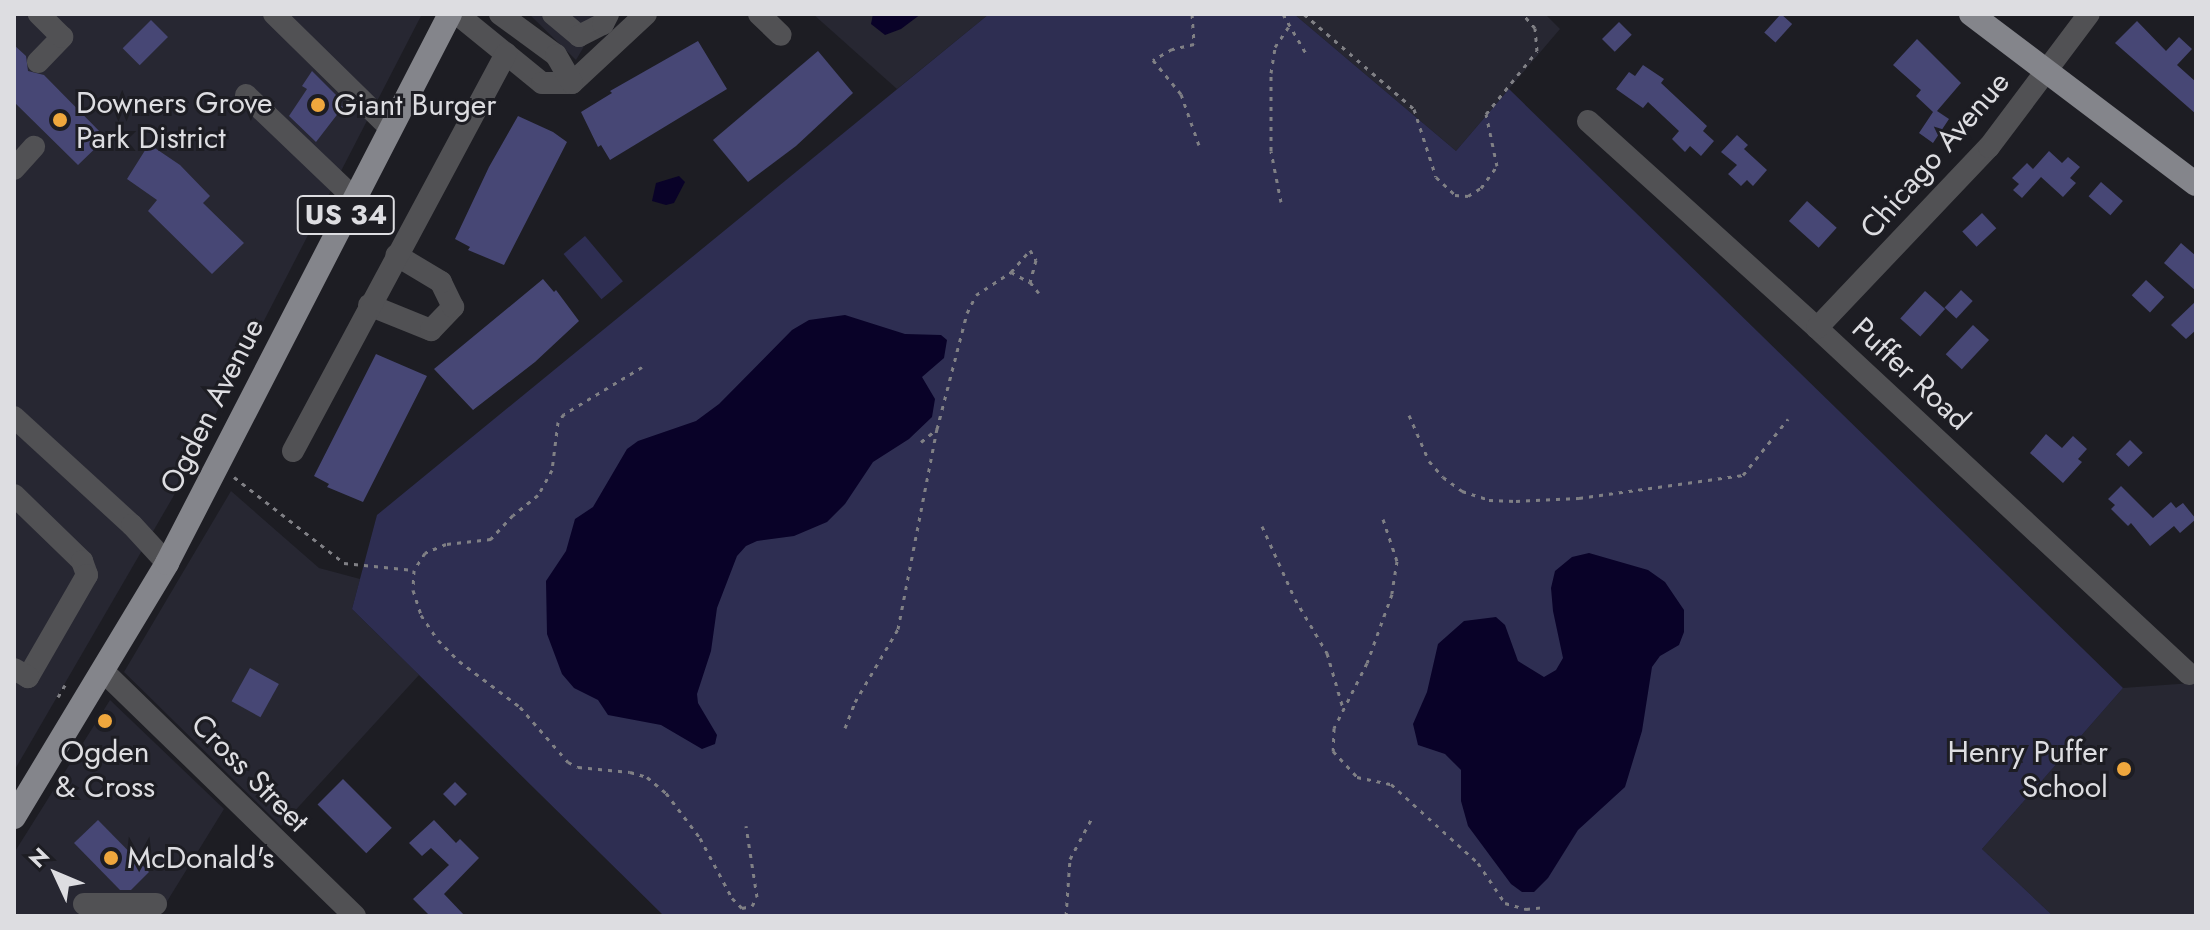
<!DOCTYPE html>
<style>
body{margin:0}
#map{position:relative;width:2210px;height:930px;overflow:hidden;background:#1d1d23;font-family:Jost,sans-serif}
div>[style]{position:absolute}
.built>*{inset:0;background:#272732}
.green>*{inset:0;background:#2e2e52;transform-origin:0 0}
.water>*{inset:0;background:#090228}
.building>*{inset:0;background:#474775;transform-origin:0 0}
.path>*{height:3px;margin-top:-1.5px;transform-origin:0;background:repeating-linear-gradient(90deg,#808085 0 4px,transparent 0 10px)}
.minor>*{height:22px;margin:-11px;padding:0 11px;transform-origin:11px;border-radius:11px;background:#515154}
.major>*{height:24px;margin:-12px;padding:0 12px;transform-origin:12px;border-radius:12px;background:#84858b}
.dots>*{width:22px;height:22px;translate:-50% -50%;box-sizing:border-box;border:4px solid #1d1d23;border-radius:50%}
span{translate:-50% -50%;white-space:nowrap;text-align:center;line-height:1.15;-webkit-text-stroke:6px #1d1d23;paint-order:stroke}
.shield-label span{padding:2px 6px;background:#1d1d23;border:2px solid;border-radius:6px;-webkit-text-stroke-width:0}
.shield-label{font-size:28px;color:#dddde1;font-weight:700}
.poi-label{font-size:30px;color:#dddde1}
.left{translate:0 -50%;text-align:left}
.right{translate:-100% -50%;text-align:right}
.street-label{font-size:30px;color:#dddde1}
.frame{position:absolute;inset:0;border:16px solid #dddde1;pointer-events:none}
.north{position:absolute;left:16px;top:834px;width:80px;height:80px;-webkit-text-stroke:6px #1d1d23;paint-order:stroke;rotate:314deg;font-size:22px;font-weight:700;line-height:32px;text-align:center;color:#dddde1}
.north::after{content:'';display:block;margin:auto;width:28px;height:36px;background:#dddde1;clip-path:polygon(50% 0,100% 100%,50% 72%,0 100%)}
</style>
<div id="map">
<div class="built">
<div style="clip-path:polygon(14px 14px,422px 14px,173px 497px,14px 771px)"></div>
<div style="clip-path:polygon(529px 14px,603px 14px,576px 60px)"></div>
<div style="clip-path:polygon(813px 14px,989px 14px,897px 89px)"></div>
<div style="clip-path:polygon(1294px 14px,1545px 14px,1560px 29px,1456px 151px)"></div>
<div style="clip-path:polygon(231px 491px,319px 568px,360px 579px,352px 609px,419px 675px,281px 826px,124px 672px)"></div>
<div style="clip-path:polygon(2196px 679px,2196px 916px,2053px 916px,1982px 849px,2123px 688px,2192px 683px)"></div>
<div style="clip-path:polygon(110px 700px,224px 809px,158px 916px,14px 916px,14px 853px)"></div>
</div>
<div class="green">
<div style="clip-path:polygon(989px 14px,1294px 14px,1456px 151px,1509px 89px,2123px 688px,1982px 849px,2053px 916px,664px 916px,352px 609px,377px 515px)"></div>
<div style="left:585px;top:236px;width:59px;height:28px;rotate:50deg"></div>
</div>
<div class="water">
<div style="clip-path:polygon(873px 14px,921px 14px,901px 29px,885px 35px,871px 24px)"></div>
<div style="clip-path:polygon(679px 176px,685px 182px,674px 203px,666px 205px,652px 201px,656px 183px)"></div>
<div style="clip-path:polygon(845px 315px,905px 334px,941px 335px,947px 340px,944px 358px,922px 377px,935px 399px,932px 417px,909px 439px,873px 462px,845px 504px,827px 522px,794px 536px,757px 541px,746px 546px,737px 556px,717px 608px,711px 651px,697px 694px,698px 703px,717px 735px,715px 744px,702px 749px,661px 725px,608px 715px,598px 700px,574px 688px,562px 674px,547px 634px,546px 581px,566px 551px,575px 519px,593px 507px,627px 449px,638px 441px,696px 421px,719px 404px,792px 330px,809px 320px)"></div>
<div style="clip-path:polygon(1589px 553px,1648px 570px,1665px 582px,1684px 610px,1684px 632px,1679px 645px,1660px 656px,1652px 667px,1642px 731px,1625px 787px,1578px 830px,1548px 878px,1534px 892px,1522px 892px,1511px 884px,1468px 826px,1461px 801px,1461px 770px,1445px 754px,1418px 745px,1413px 724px,1427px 692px,1438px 644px,1464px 621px,1496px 617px,1505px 625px,1518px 661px,1544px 677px,1556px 670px,1563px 658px,1553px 611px,1551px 588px,1555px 571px,1572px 557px)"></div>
</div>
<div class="building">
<div style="left:1781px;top:14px;width:15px;height:25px;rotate:42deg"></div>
<div style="left:151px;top:20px;width:24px;height:40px;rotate:45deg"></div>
<div style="clip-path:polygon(2137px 21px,2166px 51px,2179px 37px,2192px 49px,2177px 65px,2196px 82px,2196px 114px,2115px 43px)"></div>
<div style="left:1619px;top:22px;width:18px;height:24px;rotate:45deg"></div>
<div style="clip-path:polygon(1917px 39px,1961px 83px,1937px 111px,1949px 119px,1933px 143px,1919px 133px,1933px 112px,1916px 96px,1921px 90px,1893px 65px)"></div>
<div style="clip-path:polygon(698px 41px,727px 89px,610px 160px,601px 145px,598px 147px,581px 112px,612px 93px,610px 91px)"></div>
<div style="clip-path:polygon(14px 45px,26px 56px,28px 71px,44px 75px,106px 138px,78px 165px,14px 102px)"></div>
<div style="clip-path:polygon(818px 51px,853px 93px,796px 146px,748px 182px,713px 140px)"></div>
<div style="clip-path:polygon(1643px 65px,1664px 79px,1661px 83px,1707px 126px,1703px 131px,1714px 141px,1701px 156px,1690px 146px,1685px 152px,1672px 139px,1679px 131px,1648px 102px,1643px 108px,1616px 89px,1629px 72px,1635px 76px)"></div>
<div style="clip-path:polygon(312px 71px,341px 100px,339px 104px,343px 107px,316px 142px,289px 116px,307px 89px,302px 86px)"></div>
<div style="clip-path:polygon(518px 116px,553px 132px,567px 142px,504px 265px,468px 250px,470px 247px,455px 239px,489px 167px)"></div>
<div style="clip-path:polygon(1737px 135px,1748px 145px,1744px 149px,1767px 170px,1753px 186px,1747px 180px,1741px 186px,1728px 174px,1737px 165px,1721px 152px)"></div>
<div style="clip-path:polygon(149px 144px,180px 165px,210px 196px,203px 203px,244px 243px,212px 274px,148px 211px,157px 200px,127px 179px)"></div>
<div style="clip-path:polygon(2049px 151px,2062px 163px,2068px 157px,2080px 167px,2070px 178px,2076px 183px,2063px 197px,2041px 177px,2022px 198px,2013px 190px,2019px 184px,2012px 178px,2027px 163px,2033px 169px)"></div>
<div style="left:2101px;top:182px;width:29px;height:19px;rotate:41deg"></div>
<div style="left:1807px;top:201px;width:40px;height:27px;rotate:42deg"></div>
<div style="left:1982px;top:213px;width:21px;height:27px;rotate:47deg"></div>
<div style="clip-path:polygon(2181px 243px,2196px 256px,2196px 291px,2164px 263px)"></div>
<div style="clip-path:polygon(543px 279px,554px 292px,556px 290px,579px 321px,535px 362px,473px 410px,434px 369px)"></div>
<div style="left:2146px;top:280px;width:25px;height:21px;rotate:43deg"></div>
<div style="left:1961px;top:290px;width:16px;height:24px;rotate:43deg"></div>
<div style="left:1925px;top:291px;width:27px;height:37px;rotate:42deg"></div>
<div style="clip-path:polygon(2196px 301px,2196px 330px,2186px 339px,2171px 325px)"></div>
<div style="left:1973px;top:325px;width:22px;height:40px;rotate:43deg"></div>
<div style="clip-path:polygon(376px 354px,427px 376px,363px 502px,327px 487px,329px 484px,314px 476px)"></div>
<div style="clip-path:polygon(2046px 434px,2062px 448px,2073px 436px,2087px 449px,2078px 459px,2082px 462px,2063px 483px,2030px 453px)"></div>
<div style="left:2130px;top:440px;width:18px;height:20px;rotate:45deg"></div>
<div style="clip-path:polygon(2121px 486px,2153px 518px,2171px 502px,2176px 508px,2183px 503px,2196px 519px,2180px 533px,2174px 526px,2150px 546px,2131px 523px,2128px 526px,2111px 509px,2115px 505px,2108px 499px)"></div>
<div style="left:250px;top:668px;width:33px;height:38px;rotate:29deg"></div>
<div style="left:343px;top:779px;width:69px;height:36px;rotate:45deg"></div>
<div style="left:455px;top:782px;width:17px;height:17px;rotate:45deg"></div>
<div style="clip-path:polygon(98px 820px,149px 872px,131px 890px,120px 890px,74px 843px)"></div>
<div style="clip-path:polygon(434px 820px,456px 843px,460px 839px,479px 858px,444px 894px,465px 916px,430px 916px,413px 899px,449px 865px,431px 848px,422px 856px,409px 843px)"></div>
</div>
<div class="path">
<div style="left:1192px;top:14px;width:30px;rotate:86deg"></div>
<div style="left:1194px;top:44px;width:23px;rotate:167deg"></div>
<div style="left:1172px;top:49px;width:22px;rotate:150deg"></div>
<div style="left:1153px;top:60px;width:44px;rotate:50.5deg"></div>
<div style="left:1181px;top:94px;width:54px;rotate:70.6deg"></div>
<div style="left:1283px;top:14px;width:48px;rotate:59.7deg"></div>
<div style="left:1304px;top:14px;width:145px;rotate:40.8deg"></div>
<div style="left:1414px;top:109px;width:71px;rotate:72.1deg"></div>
<div style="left:1436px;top:177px;width:26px;rotate:43deg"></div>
<div style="left:1455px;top:195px;width:13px;rotate:4deg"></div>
<div style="left:1468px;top:196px;width:15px;rotate:-32deg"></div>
<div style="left:1481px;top:188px;width:27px;rotate:-54deg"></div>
<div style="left:1497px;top:166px;width:53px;rotate:-101.9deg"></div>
<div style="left:1486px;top:114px;width:81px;rotate:-51deg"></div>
<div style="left:1537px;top:51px;width:23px;rotate:-95deg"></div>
<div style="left:1535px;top:28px;width:18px;rotate:-131deg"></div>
<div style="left:1281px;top:202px;width:52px;rotate:-101.1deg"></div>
<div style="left:1271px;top:151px;width:78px;rotate:-90deg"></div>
<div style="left:1271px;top:73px;width:26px;rotate:-81deg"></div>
<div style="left:1275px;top:47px;width:29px;rotate:-56deg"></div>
<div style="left:1011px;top:272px;width:21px;rotate:29deg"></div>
<div style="left:642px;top:367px;width:91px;rotate:148.9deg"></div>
<div style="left:564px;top:414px;width:10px;rotate:127deg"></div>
<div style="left:558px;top:422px;width:48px;rotate:97.1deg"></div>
<div style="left:552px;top:470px;width:29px;rotate:119deg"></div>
<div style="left:538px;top:495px;width:32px;rotate:141deg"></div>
<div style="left:513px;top:515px;width:33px;rotate:133deg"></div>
<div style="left:491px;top:539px;width:45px;rotate:173.7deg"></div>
<div style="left:446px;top:544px;width:23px;rotate:157deg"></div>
<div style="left:425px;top:553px;width:20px;rotate:123deg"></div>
<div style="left:414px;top:570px;width:20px;rotate:93deg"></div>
<div style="left:413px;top:590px;width:26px;rotate:72deg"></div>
<div style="left:421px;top:615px;width:30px;rotate:56deg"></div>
<div style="left:438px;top:640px;width:30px;rotate:45deg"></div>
<div style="left:459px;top:661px;width:76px;rotate:37deg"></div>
<div style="left:520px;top:707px;width:73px;rotate:48.9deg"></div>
<div style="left:568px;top:762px;width:11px;rotate:27deg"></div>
<div style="left:578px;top:767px;width:52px;rotate:5.5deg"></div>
<div style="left:630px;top:772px;width:18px;rotate:16deg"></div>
<div style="left:647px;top:777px;width:25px;rotate:40deg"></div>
<div style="left:666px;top:793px;width:56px;rotate:52.9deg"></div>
<div style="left:700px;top:838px;width:68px;rotate:61.9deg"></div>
<div style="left:732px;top:898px;width:14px;rotate:45deg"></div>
<div style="left:742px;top:908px;width:10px;rotate:-11deg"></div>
<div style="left:752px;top:906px;width:10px;rotate:-61deg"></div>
<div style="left:757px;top:897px;width:72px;rotate:-98.8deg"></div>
<div style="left:1409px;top:415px;width:50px;rotate:66.5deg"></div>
<div style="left:1429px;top:461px;width:21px;rotate:49deg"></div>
<div style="left:1443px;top:477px;width:24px;rotate:36deg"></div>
<div style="left:1462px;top:491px;width:28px;rotate:18deg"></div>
<div style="left:1489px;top:500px;width:27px;rotate:2deg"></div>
<div style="left:1516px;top:501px;width:63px;rotate:-2.7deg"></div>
<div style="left:1579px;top:498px;width:166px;rotate:-8deg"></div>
<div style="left:1743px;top:475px;width:72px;rotate:-51.2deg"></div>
<div style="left:921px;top:442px;width:21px;rotate:-39deg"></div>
<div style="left:234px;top:477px;width:140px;rotate:38deg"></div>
<div style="left:344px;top:563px;width:70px;rotate:5.7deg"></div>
<div style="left:1383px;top:519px;width:44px;rotate:71.6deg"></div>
<div style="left:1397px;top:561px;width:33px;rotate:99deg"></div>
<div style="left:1392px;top:594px;width:73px;rotate:109.9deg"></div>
<div style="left:1367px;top:663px;width:73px;rotate:116.9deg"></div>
<div style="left:1334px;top:728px;width:23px;rotate:92deg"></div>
<div style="left:1333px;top:751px;width:35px;rotate:47deg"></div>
<div style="left:1357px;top:777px;width:35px;rotate:12deg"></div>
<div style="left:1391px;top:784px;width:118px;rotate:42.2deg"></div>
<div style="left:1478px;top:863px;width:48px;rotate:56deg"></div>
<div style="left:1505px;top:903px;width:22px;rotate:16deg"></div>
<div style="left:1526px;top:909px;width:18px;rotate:-6deg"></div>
<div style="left:1262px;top:526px;width:80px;rotate:65.7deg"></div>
<div style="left:1295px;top:599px;width:63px;rotate:59.3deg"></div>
<div style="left:1327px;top:653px;width:57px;rotate:73.8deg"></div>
<div style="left:58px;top:697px;width:14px;rotate:-60deg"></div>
<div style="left:845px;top:728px;width:28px;rotate:-69deg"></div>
<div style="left:855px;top:702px;width:85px;rotate:-59.5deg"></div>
<div style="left:898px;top:629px;width:204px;rotate:-79deg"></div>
<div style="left:937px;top:429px;width:120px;rotate:-75.5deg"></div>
<div style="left:967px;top:313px;width:20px;rotate:-63deg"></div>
<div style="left:976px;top:295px;width:42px;rotate:-33.3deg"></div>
<div style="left:1011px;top:272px;width:29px;rotate:-49deg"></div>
<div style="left:1030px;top:250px;width:12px;rotate:59deg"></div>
<div style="left:1036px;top:260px;width:23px;rotate:105deg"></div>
<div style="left:1030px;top:282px;width:14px;rotate:51deg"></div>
<div style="left:1066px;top:916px;width:57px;rotate:-86deg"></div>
<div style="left:1070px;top:859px;width:49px;rotate:-61.9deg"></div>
</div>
<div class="minor">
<div style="left:274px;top:14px;width:164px;rotate:44.5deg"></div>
<div style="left:457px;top:14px;width:109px;rotate:39.1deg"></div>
<div style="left:542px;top:83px;width:30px"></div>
<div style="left:572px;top:83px;width:101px;rotate:-43deg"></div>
<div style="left:500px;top:14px;width:69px;rotate:36.2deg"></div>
<div style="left:556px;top:55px;width:32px;rotate:60deg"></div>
<div style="left:553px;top:14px;width:34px;rotate:40deg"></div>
<div style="left:579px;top:36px;width:27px;rotate:-27deg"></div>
<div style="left:603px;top:24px;width:11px;rotate:-63deg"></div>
<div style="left:759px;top:14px;width:30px;rotate:44deg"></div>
<div style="left:38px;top:62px;width:35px;rotate:-46deg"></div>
<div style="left:62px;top:37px;width:33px;rotate:-135deg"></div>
<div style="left:246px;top:95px;width:151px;rotate:43.7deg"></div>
<div style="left:1588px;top:121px;width:309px;rotate:42.1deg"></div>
<div style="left:1817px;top:328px;width:508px;rotate:42.93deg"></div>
<div style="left:14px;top:169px;width:30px;rotate:-48deg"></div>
<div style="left:369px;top:305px;width:67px;rotate:22deg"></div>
<div style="left:431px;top:330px;width:32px;rotate:-46deg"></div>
<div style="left:453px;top:307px;width:28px;rotate:-116deg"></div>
<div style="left:441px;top:282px;width:52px;rotate:-149deg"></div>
<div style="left:1817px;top:328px;width:250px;rotate:-46.5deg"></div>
<div style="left:1989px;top:147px;width:166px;rotate:-53.1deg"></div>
<div style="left:14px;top:417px;width:160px;rotate:42.5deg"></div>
<div style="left:132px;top:525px;width:52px;rotate:47.4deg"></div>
<div style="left:293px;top:451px;width:451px;rotate:-61.8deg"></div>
<div style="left:14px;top:495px;width:95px;rotate:44.1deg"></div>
<div style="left:82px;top:561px;width:15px;rotate:70deg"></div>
<div style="left:87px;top:575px;width:118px;rotate:120deg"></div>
<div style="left:28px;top:677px;width:16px;rotate:-150deg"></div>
<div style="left:104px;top:672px;width:350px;rotate:44.2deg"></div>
<div style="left:84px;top:904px;width:72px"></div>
</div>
<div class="major">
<div style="left:1971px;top:14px;width:282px;rotate:37.1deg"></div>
<div style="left:14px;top:817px;width:297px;rotate:-58.9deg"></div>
<div style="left:167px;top:563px;width:618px;rotate:-62.73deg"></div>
</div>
<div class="dots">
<div style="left:318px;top:105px;background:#efa73d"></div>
<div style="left:60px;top:120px;background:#efa73d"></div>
<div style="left:105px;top:721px;background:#efa73d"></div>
<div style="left:2124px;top:769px;background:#efa73d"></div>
<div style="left:111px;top:858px;background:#efa73d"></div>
</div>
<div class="shield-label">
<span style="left:346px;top:215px">US 34</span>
</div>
<div class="poi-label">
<span class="left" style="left:76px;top:120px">Downers Grove<br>Park District</span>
<span class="left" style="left:334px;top:105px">Giant Burger</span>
<span style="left:105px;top:769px">Ogden<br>&amp; Cross</span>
<span class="right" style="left:2108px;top:769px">Henry Puffer<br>School</span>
<span class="left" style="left:127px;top:858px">McDonald's</span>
</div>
<div class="street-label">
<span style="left:1935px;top:155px;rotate:-49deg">Chicago Avenue</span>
<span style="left:1911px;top:374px;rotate:43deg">Puffer Road</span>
<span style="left:212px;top:406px;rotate:-63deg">Ogden Avenue</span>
<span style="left:250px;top:773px;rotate:45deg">Cross Street</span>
</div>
<div class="frame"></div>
<div class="north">N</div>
</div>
